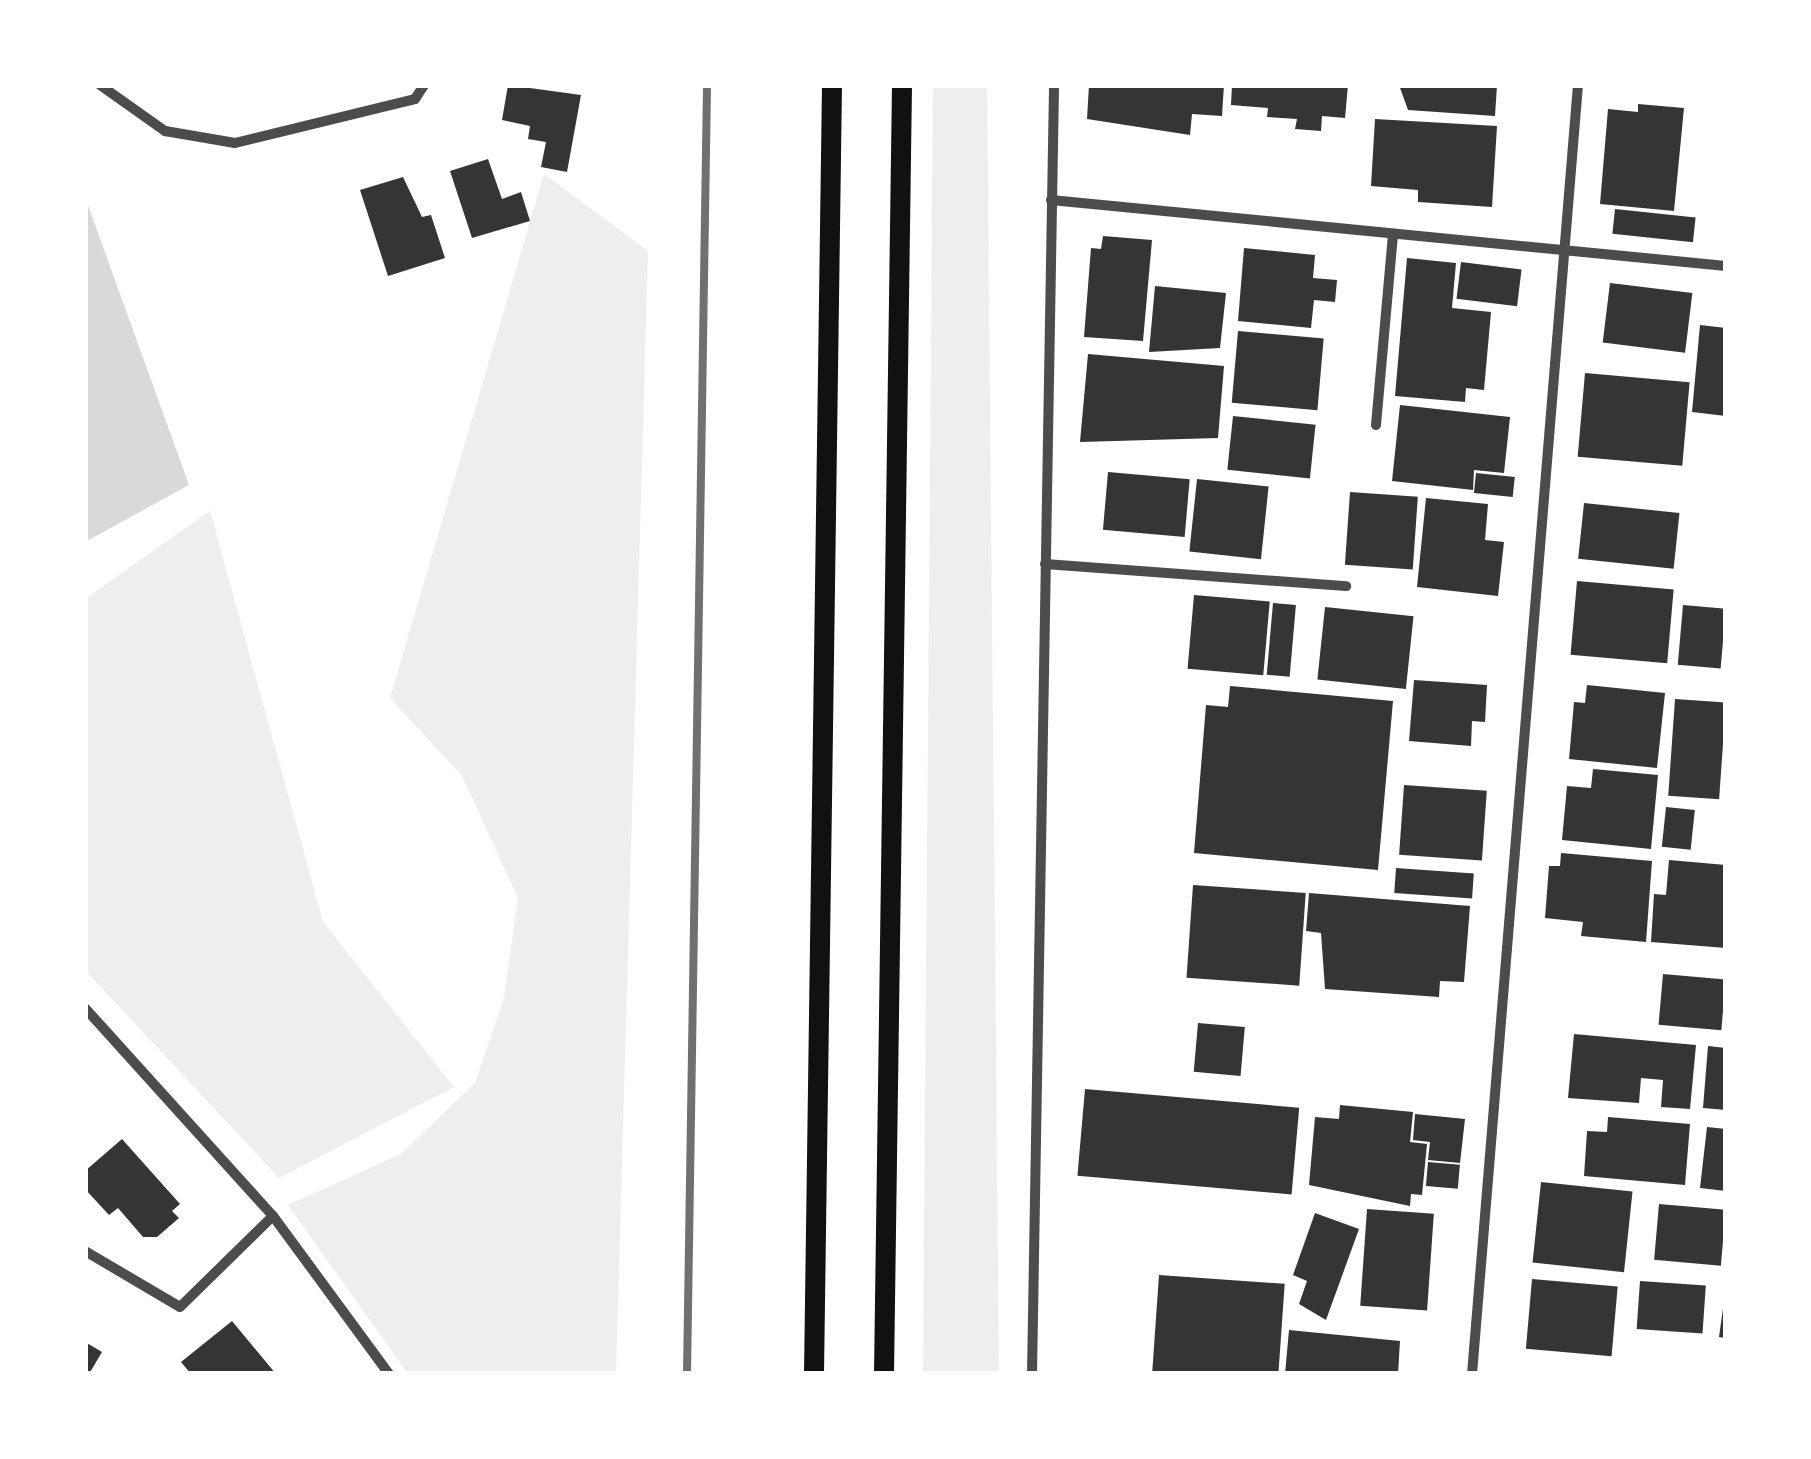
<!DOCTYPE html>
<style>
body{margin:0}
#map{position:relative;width:1811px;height:1459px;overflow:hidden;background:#fff;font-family:"Sofia Sans Condensed",sans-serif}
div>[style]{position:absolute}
.green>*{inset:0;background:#eee}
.water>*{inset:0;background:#d9d9d9}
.building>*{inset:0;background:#353535;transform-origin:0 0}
.minor>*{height:10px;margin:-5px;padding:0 5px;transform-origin:5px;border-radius:5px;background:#4c4c4c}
.secondary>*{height:20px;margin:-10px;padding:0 10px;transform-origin:10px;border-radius:10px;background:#111}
.rail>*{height:8px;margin:-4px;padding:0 4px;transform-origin:4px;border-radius:4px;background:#707070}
span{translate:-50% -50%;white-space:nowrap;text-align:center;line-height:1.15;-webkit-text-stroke:9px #fff;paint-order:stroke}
.frame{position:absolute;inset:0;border:88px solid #fff;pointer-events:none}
</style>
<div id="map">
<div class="green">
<div style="clip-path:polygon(933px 85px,987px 85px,999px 1374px,923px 1374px)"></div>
<div style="clip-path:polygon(544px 174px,648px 251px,616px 1374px,408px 1374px,288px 1205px,401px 1154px,475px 1083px,504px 998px,518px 898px,462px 776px,390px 698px)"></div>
<div style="clip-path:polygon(210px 511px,323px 922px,454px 1087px,279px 1178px,85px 970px,85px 599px)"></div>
</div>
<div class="water">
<div style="clip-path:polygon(85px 197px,189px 485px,85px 542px)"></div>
</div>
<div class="building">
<div style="clip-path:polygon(508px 85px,581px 95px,567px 172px,541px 167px,546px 142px,528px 139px,530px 126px,502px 120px)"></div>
<div style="clip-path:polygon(1089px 85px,1224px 85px,1222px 116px,1192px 114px,1190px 135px,1087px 119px)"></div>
<div style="clip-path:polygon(1232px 85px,1348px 85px,1345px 118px,1322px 116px,1321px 131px,1295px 129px,1297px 119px,1267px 117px,1268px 108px,1231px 105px)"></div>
<div style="clip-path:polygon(1399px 85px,1497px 85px,1495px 116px,1408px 110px)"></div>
<div style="clip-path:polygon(1638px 104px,1684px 108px,1674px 211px,1600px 204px,1608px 109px,1638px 112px)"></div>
<div style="clip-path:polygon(1375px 119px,1497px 126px,1492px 207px,1418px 202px,1418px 190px,1371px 186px)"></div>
<div style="clip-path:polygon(488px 159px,502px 199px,521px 192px,530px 221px,472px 238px,450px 171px)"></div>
<div style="clip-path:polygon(403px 177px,422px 217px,431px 215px,445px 258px,388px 276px,360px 190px)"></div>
<div style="left:1615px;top:209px;width:81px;height:25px;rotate:6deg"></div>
<div style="clip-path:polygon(1103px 236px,1152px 240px,1143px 341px,1084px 337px,1091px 248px,1101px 249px)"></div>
<div style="clip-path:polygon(1244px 248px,1315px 255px,1313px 278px,1337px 280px,1335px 302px,1314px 300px,1311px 328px,1238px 321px)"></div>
<div style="clip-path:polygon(1407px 258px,1456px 263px,1452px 308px,1491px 312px,1484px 390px,1466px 388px,1465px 402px,1395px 396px)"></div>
<div style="left:1461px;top:262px;width:61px;height:37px;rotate:7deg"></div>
<div style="left:1610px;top:283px;width:83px;height:60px;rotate:7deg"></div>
<div style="clip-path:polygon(1155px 286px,1226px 293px,1220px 348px,1149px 352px)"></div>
<div style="clip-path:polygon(1700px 325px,1726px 328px,1726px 416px,1692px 412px)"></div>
<div style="left:1238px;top:331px;width:86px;height:72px;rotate:5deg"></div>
<div style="clip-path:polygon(1088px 354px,1224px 366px,1218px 438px,1080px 442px)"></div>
<div style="left:1585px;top:373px;width:105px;height:84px;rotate:5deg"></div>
<div style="clip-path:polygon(1400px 405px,1510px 417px,1504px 473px,1474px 470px,1473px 490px,1392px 481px)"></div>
<div style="left:1233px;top:416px;width:83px;height:54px;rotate:6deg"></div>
<div style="left:1108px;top:472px;width:82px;height:58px;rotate:5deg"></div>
<div style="left:1476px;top:473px;width:39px;height:20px;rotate:6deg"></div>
<div style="left:1197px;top:479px;width:72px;height:73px;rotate:6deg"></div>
<div style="left:1350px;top:492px;width:68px;height:73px;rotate:4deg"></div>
<div style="clip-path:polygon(1426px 498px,1488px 504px,1485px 540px,1504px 542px,1498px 596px,1417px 587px)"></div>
<div style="left:1584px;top:503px;width:96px;height:56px;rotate:6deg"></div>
<div style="left:1577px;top:581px;width:97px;height:74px;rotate:5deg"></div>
<div style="left:1194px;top:595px;width:76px;height:74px;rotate:5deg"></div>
<div style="left:1273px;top:603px;width:23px;height:72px;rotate:5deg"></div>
<div style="left:1683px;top:605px;width:43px;height:60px;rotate:5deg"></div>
<div style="left:1325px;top:607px;width:89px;height:73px;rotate:6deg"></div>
<div style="clip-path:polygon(1414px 680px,1487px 685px,1485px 722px,1472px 721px,1471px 746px,1409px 741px)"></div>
<div style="clip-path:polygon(1587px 685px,1665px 693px,1657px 768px,1569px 759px,1574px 702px,1585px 703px)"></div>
<div style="clip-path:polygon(1230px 686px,1393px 701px,1378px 870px,1194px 853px,1206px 705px,1228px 707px)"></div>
<div style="left:1675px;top:699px;width:51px;height:97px;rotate:4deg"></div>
<div style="clip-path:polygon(1593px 769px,1658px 775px,1651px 849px,1562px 840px,1567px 786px,1591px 788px)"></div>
<div style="left:1404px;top:785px;width:83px;height:70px;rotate:4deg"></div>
<div style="left:1666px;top:807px;width:29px;height:40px;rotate:6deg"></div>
<div style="clip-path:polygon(1561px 853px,1652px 861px,1646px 942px,1581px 936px,1583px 922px,1545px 918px,1549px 866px,1560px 866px)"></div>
<div style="clip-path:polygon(1669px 860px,1726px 865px,1726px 948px,1651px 942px,1654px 894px,1666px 895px)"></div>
<div style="left:1396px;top:868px;width:78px;height:25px;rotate:4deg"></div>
<div style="left:1193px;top:885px;width:113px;height:93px;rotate:4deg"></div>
<div style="clip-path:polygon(1309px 893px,1470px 906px,1464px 982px,1440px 981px,1439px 997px,1325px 989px,1321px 933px,1306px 931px)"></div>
<div style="left:1663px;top:974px;width:63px;height:51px;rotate:5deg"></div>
<div style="left:1198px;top:1023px;width:47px;height:49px;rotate:5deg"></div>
<div style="clip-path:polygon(1574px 1034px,1696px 1045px,1690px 1109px,1661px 1107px,1663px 1080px,1641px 1078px,1639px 1103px,1568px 1098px)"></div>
<div style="clip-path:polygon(1708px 1046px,1726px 1048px,1726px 1110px,1703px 1108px)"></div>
<div style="left:1085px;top:1089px;width:215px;height:87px;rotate:5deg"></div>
<div style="clip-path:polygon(1340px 1105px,1413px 1112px,1410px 1142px,1427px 1144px,1422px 1195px,1411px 1194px,1410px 1206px,1309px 1185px,1315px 1117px,1339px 1119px)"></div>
<div style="clip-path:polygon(1415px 1114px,1465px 1119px,1460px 1163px,1428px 1160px,1430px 1142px,1413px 1140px)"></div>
<div style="clip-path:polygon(1608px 1117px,1690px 1124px,1685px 1185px,1584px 1176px,1587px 1131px,1607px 1132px)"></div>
<div style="clip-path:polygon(1707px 1127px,1726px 1129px,1726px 1191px,1700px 1188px)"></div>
<div style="clip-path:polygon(122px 1139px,180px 1204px,172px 1211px,179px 1218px,157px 1237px,143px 1237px,118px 1208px,109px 1215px,85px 1189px,85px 1171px)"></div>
<div style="left:1428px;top:1162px;width:32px;height:24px;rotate:5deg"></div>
<div style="left:1541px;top:1182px;width:92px;height:81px;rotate:6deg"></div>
<div style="left:1659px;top:1204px;width:67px;height:56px;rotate:5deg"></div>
<div style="left:1367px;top:1209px;width:67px;height:97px;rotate:4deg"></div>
<div style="clip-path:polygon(1315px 1213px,1359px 1229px,1326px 1320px,1299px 1304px,1307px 1281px,1293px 1275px)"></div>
<div style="left:1159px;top:1275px;width:126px;height:99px;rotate:4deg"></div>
<div style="left:1532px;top:1279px;width:86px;height:70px;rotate:5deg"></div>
<div style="left:1640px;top:1281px;width:66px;height:48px;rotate:4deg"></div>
<div style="clip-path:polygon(1726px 1287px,1726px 1338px,1719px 1337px)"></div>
<div style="clip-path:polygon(232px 1321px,276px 1374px,191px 1374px,181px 1362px)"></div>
<div style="clip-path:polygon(1289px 1330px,1400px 1341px,1398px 1374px,1285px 1374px)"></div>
<div style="clip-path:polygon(85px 1342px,102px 1352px,89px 1374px,85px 1374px)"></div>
</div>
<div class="minor">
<div style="left:100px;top:85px;width:80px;rotate:35.3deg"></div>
<div style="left:165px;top:131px;width:71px;rotate:9.7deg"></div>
<div style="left:235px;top:143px;width:185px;rotate:-13.7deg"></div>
<div style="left:415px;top:99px;width:17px;rotate:-57deg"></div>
<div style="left:1051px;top:200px;width:678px;rotate:5.58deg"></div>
<div style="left:1376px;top:425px;width:192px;rotate:-84.9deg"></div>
<div style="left:1045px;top:564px;width:302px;rotate:4.2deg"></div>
<div style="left:85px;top:1008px;width:280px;rotate:47.9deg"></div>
<div style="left:273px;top:1216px;width:196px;rotate:53.7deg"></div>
<div style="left:85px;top:1251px;width:110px;rotate:30.5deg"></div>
<div style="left:180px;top:1307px;width:130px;rotate:-44.4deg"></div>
<div style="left:1032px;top:1374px;width:1289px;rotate:-89.02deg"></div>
<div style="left:1472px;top:1374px;width:1293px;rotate:-85.3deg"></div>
</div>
<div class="secondary">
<div style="left:814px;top:1374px;width:1289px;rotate:-89.2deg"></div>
<div style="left:884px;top:1374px;width:1289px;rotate:-89.2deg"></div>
</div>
<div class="rail">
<div style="left:687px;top:1374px;width:1289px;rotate:-89.11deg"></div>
</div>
<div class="frame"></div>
</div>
